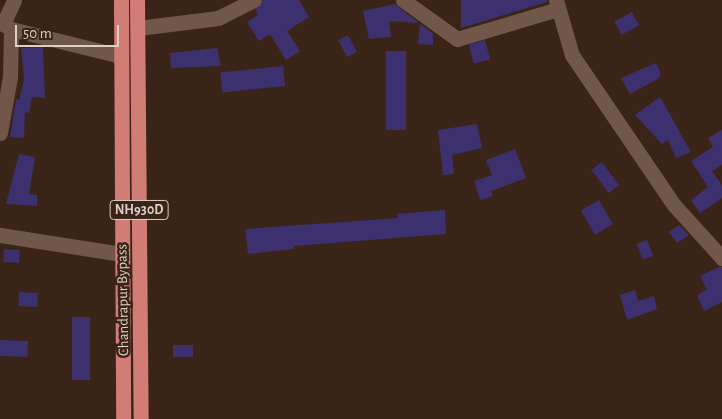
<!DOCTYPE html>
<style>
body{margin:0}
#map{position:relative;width:722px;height:419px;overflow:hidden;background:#3a2417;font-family:"Alegreya Sans",sans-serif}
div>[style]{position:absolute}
.building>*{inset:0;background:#3d306e;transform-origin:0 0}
.minor>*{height:15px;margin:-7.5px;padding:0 7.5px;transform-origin:7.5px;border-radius:7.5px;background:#705749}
.highway>*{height:15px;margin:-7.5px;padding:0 7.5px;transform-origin:7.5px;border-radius:7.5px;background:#d17c74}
span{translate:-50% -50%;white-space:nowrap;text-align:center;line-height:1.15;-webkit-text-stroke:5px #3a2417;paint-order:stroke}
.shield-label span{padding:1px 4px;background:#3a2417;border:1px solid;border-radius:4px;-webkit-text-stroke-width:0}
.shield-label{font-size:14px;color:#ddcec6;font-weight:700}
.street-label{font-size:15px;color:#ddcec6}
.scale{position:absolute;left:15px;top:25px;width:104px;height:22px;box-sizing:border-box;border:2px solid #ddcec6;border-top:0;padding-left:6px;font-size:15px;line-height:18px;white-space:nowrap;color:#ddcec6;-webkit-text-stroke:4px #3a2417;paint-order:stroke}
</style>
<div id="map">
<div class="building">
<div style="clip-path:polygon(263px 0,299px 0,309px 17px,287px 31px,300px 51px,286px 60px,270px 34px,259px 41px,247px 22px,258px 15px,255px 10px)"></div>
<div style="clip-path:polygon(461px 0,547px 0,547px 2px,461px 28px)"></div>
<div style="clip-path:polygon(395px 4px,419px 23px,389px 21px,391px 37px,369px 39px,363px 11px)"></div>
<div style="left:632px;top:12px;width:15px;height:20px;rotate:62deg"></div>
<div style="clip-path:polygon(420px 24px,433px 33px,433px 45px,418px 44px)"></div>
<div style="left:348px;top:35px;width:19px;height:11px;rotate:62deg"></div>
<div style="left:485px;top:40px;width:20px;height:17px;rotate:75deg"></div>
<div style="clip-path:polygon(43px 47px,45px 98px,32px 97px,29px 113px,25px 112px,24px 138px,10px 137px,16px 99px,19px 100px,24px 80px,21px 48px)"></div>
<div style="clip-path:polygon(217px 48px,221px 66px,171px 68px,170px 53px)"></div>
<div style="left:386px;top:51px;width:20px;height:79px"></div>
<div style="clip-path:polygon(656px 63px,661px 74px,658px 79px,630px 94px,621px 78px)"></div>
<div style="left:283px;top:66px;width:20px;height:63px;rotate:84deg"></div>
<div style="clip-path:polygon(660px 97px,691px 152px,676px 158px,668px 140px,662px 144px,635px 115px)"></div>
<div style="clip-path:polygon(477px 124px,482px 148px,452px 155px,454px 174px,443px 175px,438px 130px)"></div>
<div style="clip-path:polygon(722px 130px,722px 165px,712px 171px,722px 185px,722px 198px,700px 213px,691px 200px,708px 187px,691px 161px,713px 147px,708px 138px)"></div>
<div style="clip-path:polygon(515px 149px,526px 178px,491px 191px,493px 196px,480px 200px,474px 181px,492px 175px,486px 160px)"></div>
<div style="clip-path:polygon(19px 154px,35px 157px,29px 194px,37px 195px,37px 206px,6px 204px)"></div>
<div style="left:602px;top:162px;width:29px;height:13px;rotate:54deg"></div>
<div style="left:599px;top:200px;width:28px;height:21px;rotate:60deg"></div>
<div style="clip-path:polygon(445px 210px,446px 234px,294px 246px,294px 249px,248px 254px,245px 229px,398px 218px,397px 214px)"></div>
<div style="clip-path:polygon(679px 225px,689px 235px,677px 243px,669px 232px)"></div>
<div style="left:647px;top:240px;width:17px;height:11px;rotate:69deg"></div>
<div style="left:4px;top:249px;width:16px;height:13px;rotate:4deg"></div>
<div style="clip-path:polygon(719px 267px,722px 267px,722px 302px,704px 311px,697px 295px,707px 290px,700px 276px)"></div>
<div style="clip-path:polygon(635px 290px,638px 301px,654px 296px,657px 309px,627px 320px,620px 295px)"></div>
<div style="left:19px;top:292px;width:19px;height:14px;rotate:3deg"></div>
<div style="left:72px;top:317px;width:18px;height:63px"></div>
<div style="left:0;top:340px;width:28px;height:16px;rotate:2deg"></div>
<div style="left:173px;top:345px;width:20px;height:12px"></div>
</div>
<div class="minor">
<div style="left:403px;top:0;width:67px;rotate:35.8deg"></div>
<div style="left:457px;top:39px;width:105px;rotate:-16.5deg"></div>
<div style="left:556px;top:0;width:57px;rotate:73.8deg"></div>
<div style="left:572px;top:55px;width:181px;rotate:55.8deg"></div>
<div style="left:674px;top:205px;width:72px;rotate:47.8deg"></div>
<div style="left:0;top:22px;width:13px;rotate:32deg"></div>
<div style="left:11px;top:29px;width:113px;rotate:13.8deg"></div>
<div style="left:3px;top:24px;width:26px;rotate:-65deg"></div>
<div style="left:138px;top:28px;width:81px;rotate:-7.1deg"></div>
<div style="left:218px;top:18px;width:40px;rotate:-26.6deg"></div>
<div style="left:0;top:133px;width:57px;rotate:-79.9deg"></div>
<div style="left:10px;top:77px;width:48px;rotate:-88.8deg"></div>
<div style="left:0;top:235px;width:123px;rotate:8.9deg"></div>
</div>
<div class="highway">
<div style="left:121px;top:0;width:419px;rotate:89.7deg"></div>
<div style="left:137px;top:0;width:419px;rotate:89.5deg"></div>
</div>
<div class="shield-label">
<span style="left:139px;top:210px">NH930D</span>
</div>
<div class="street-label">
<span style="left:123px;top:300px;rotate:-91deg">Chandrapur Bypass</span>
</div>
<div class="scale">50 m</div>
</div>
